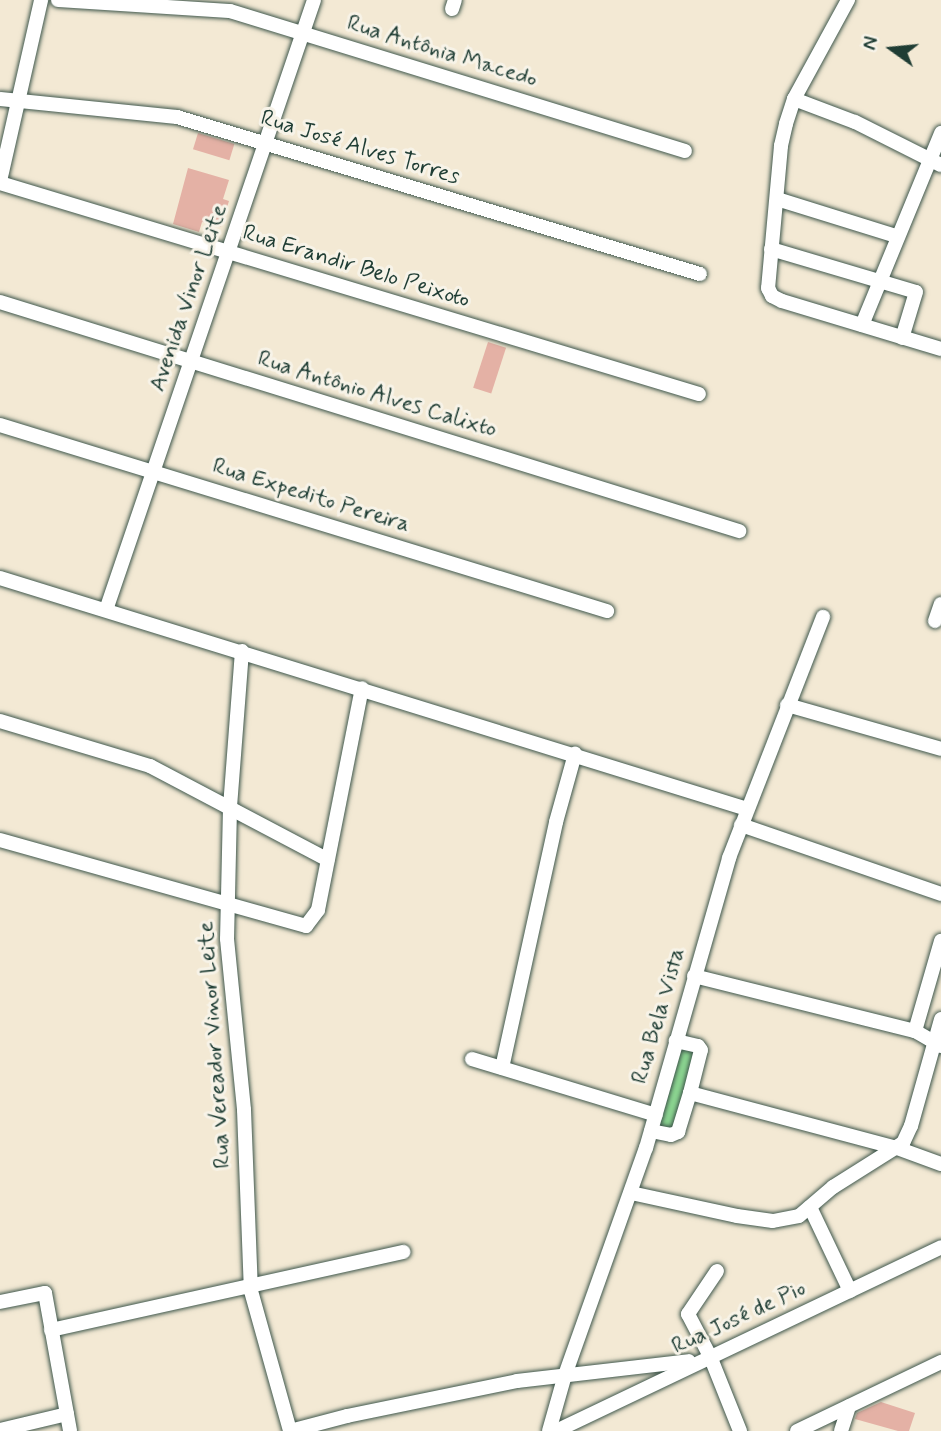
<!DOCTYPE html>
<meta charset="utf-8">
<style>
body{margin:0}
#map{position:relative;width:941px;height:1431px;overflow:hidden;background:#f3e9d4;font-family:Mynerve,sans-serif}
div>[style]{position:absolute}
.green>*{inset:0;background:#8cd691}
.building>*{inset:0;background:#e4b1a5;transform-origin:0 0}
.roads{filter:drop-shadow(0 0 2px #3f574c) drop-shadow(0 0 2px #3f574c)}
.minor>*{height:14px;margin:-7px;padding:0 7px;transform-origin:7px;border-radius:7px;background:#fff}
span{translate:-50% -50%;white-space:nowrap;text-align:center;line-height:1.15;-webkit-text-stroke:6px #f7f3e8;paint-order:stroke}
.street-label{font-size:23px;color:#1f3d34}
.north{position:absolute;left:857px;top:14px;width:70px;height:70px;-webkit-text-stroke:5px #f7f3e8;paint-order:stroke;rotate:285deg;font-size:19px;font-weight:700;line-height:28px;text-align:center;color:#1f3d34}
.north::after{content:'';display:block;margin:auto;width:24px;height:32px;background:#1f3d34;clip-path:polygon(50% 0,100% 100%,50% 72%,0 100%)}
</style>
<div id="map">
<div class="green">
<div style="clip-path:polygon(678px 1046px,696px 1051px,674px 1129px,658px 1127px)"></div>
</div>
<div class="building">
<div style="left:198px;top:133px;width:38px;height:17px;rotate:17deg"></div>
<div style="clip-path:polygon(188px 168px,229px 180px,223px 199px,229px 201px,221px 227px,202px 222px,199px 232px,173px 224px)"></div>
<div style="left:488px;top:342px;width:19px;height:48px;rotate:18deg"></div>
<div style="clip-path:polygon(881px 1402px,915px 1413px,909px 1431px,898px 1431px,855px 1419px,857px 1413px)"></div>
</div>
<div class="roads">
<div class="minor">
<div style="left:58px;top:0;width:172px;rotate:3.7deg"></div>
<div style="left:230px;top:11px;width:476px;rotate:17.1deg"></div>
<div style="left:848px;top:0;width:113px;rotate:118.6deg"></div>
<div style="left:794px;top:99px;width:26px;rotate:108deg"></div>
<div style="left:786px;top:124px;width:23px;rotate:103deg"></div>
<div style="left:781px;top:146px;width:143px;rotate:95.2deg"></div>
<div style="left:768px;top:288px;width:9px;rotate:63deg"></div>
<div style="left:772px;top:296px;width:11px;rotate:27deg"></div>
<div style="left:782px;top:301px;width:166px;rotate:16.8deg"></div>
<div style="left:452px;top:9px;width:9px;rotate:-72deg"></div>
<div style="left:0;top:99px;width:178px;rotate:5.8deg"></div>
<div style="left:177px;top:117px;width:546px;rotate:16.71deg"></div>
<div style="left:794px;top:99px;width:65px;rotate:20.7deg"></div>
<div style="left:855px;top:122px;width:96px;rotate:26.6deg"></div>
<div style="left:0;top:181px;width:186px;rotate:-77.2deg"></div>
<div style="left:0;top:183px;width:730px;rotate:16.8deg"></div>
<div style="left:777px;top:199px;width:125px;rotate:17.3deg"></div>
<div style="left:771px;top:249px;width:151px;rotate:16.5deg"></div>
<div style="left:916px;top:292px;width:48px;rotate:106.9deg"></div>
<div style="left:0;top:302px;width:774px;rotate:17.22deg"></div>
<div style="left:862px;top:325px;width:208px;rotate:-67.6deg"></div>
<div style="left:0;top:425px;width:635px;rotate:17.04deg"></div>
<div style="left:0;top:578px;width:782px;rotate:17.18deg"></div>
<div style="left:106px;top:610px;width:644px;rotate:-71.17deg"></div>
<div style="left:935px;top:621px;width:18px;rotate:-71deg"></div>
<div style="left:242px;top:651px;width:157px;rotate:94.4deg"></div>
<div style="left:230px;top:808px;width:131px;rotate:91.3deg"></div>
<div style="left:227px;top:939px;width:172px;rotate:84.3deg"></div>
<div style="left:244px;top:1110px;width:181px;rotate:87.8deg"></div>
<div style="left:251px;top:1291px;width:145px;rotate:74.4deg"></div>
<div style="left:787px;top:705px;width:160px;rotate:15.9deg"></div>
<div style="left:0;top:721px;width:157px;rotate:16.7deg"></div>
<div style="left:150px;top:766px;width:201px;rotate:27.8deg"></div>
<div style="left:741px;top:825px;width:212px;rotate:19deg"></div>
<div style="left:0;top:840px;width:318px;rotate:15.7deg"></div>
<div style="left:306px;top:926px;width:20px;rotate:-53deg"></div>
<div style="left:318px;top:910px;width:226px;rotate:-78.8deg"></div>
<div style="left:694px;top:976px;width:228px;rotate:14deg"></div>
<div style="left:915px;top:1031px;width:30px;rotate:30deg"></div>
<div style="left:915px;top:1031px;width:94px;rotate:-73.9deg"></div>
<div style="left:472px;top:1059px;width:192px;rotate:16.9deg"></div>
<div style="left:502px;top:1068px;width:252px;rotate:-77.6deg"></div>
<div style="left:556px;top:822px;width:71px;rotate:-74.4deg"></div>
<div style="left:690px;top:1093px;width:214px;rotate:14.9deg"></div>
<div style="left:897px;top:1148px;width:47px;rotate:20deg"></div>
<div style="left:651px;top:1131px;width:20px;rotate:11deg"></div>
<div style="left:671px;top:1135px;width:8px;rotate:-23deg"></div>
<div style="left:678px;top:1132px;width:41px;rotate:-72.9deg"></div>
<div style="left:690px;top:1093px;width:44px;rotate:-75.7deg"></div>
<div style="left:701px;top:1050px;width:5px;rotate:-127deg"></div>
<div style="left:698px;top:1046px;width:23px;rotate:-167deg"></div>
<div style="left:631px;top:1193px;width:108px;rotate:12.2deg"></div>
<div style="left:737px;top:1216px;width:36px;rotate:8deg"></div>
<div style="left:773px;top:1221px;width:26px;rotate:-11deg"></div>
<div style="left:799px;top:1216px;width:45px;rotate:-40.5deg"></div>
<div style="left:833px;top:1187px;width:83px;rotate:-32.2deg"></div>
<div style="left:903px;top:1143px;width:19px;rotate:-65deg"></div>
<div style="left:911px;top:1126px;width:111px;rotate:-74.3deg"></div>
<div style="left:810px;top:1207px;width:93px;rotate:64.5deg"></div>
<div style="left:717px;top:1271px;width:52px;rotate:124deg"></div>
<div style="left:688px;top:1314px;width:47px;rotate:62.4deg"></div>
<div style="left:710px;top:1356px;width:81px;rotate:68.2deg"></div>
<div style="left:0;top:1302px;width:46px;rotate:-11.3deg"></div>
<div style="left:45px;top:1293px;width:140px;rotate:79.7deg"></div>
<div style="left:51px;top:1330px;width:361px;rotate:-12.5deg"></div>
<div style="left:0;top:1430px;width:69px;rotate:-13.4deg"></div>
<div style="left:290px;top:1431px;width:59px;rotate:-14.7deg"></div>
<div style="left:347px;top:1416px;width:174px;rotate:-11.6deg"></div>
<div style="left:517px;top:1381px;width:173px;rotate:-6.6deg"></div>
<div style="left:549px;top:1431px;width:58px;rotate:-74.1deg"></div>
<div style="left:565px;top:1375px;width:241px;rotate:-70.4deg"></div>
<div style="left:646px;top:1148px;width:302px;rotate:-74deg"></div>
<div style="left:729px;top:858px;width:259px;rotate:-68.7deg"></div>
<div style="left:556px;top:1431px;width:427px;rotate:-25.5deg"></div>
<div style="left:797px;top:1431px;width:160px;rotate:-25.6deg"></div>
<div style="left:841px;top:1431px;width:26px;rotate:-72deg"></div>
</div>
</div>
<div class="street-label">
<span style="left:442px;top:52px;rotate:17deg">Rua Antônia Macedo</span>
<span style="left:360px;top:148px;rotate:17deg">Rua José Alves Torres</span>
<span style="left:356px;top:267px;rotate:17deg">Rua Erandir Belo Peixoto</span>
<span style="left:189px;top:298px;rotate:-71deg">Avenida Vinor Leite</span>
<span style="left:377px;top:395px;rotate:17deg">Rua Antônio Alves Calixto</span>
<span style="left:311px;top:496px;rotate:17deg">Rua Expedito Pereira</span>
<span style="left:659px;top:1016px;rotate:-74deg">Rua Bela Vista</span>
<span style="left:215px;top:1045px;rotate:-94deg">Rua Vereador Vinor Leite</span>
<span style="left:739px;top:1318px;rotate:-25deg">Rua José de Pio</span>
</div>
<div class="north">N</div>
</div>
